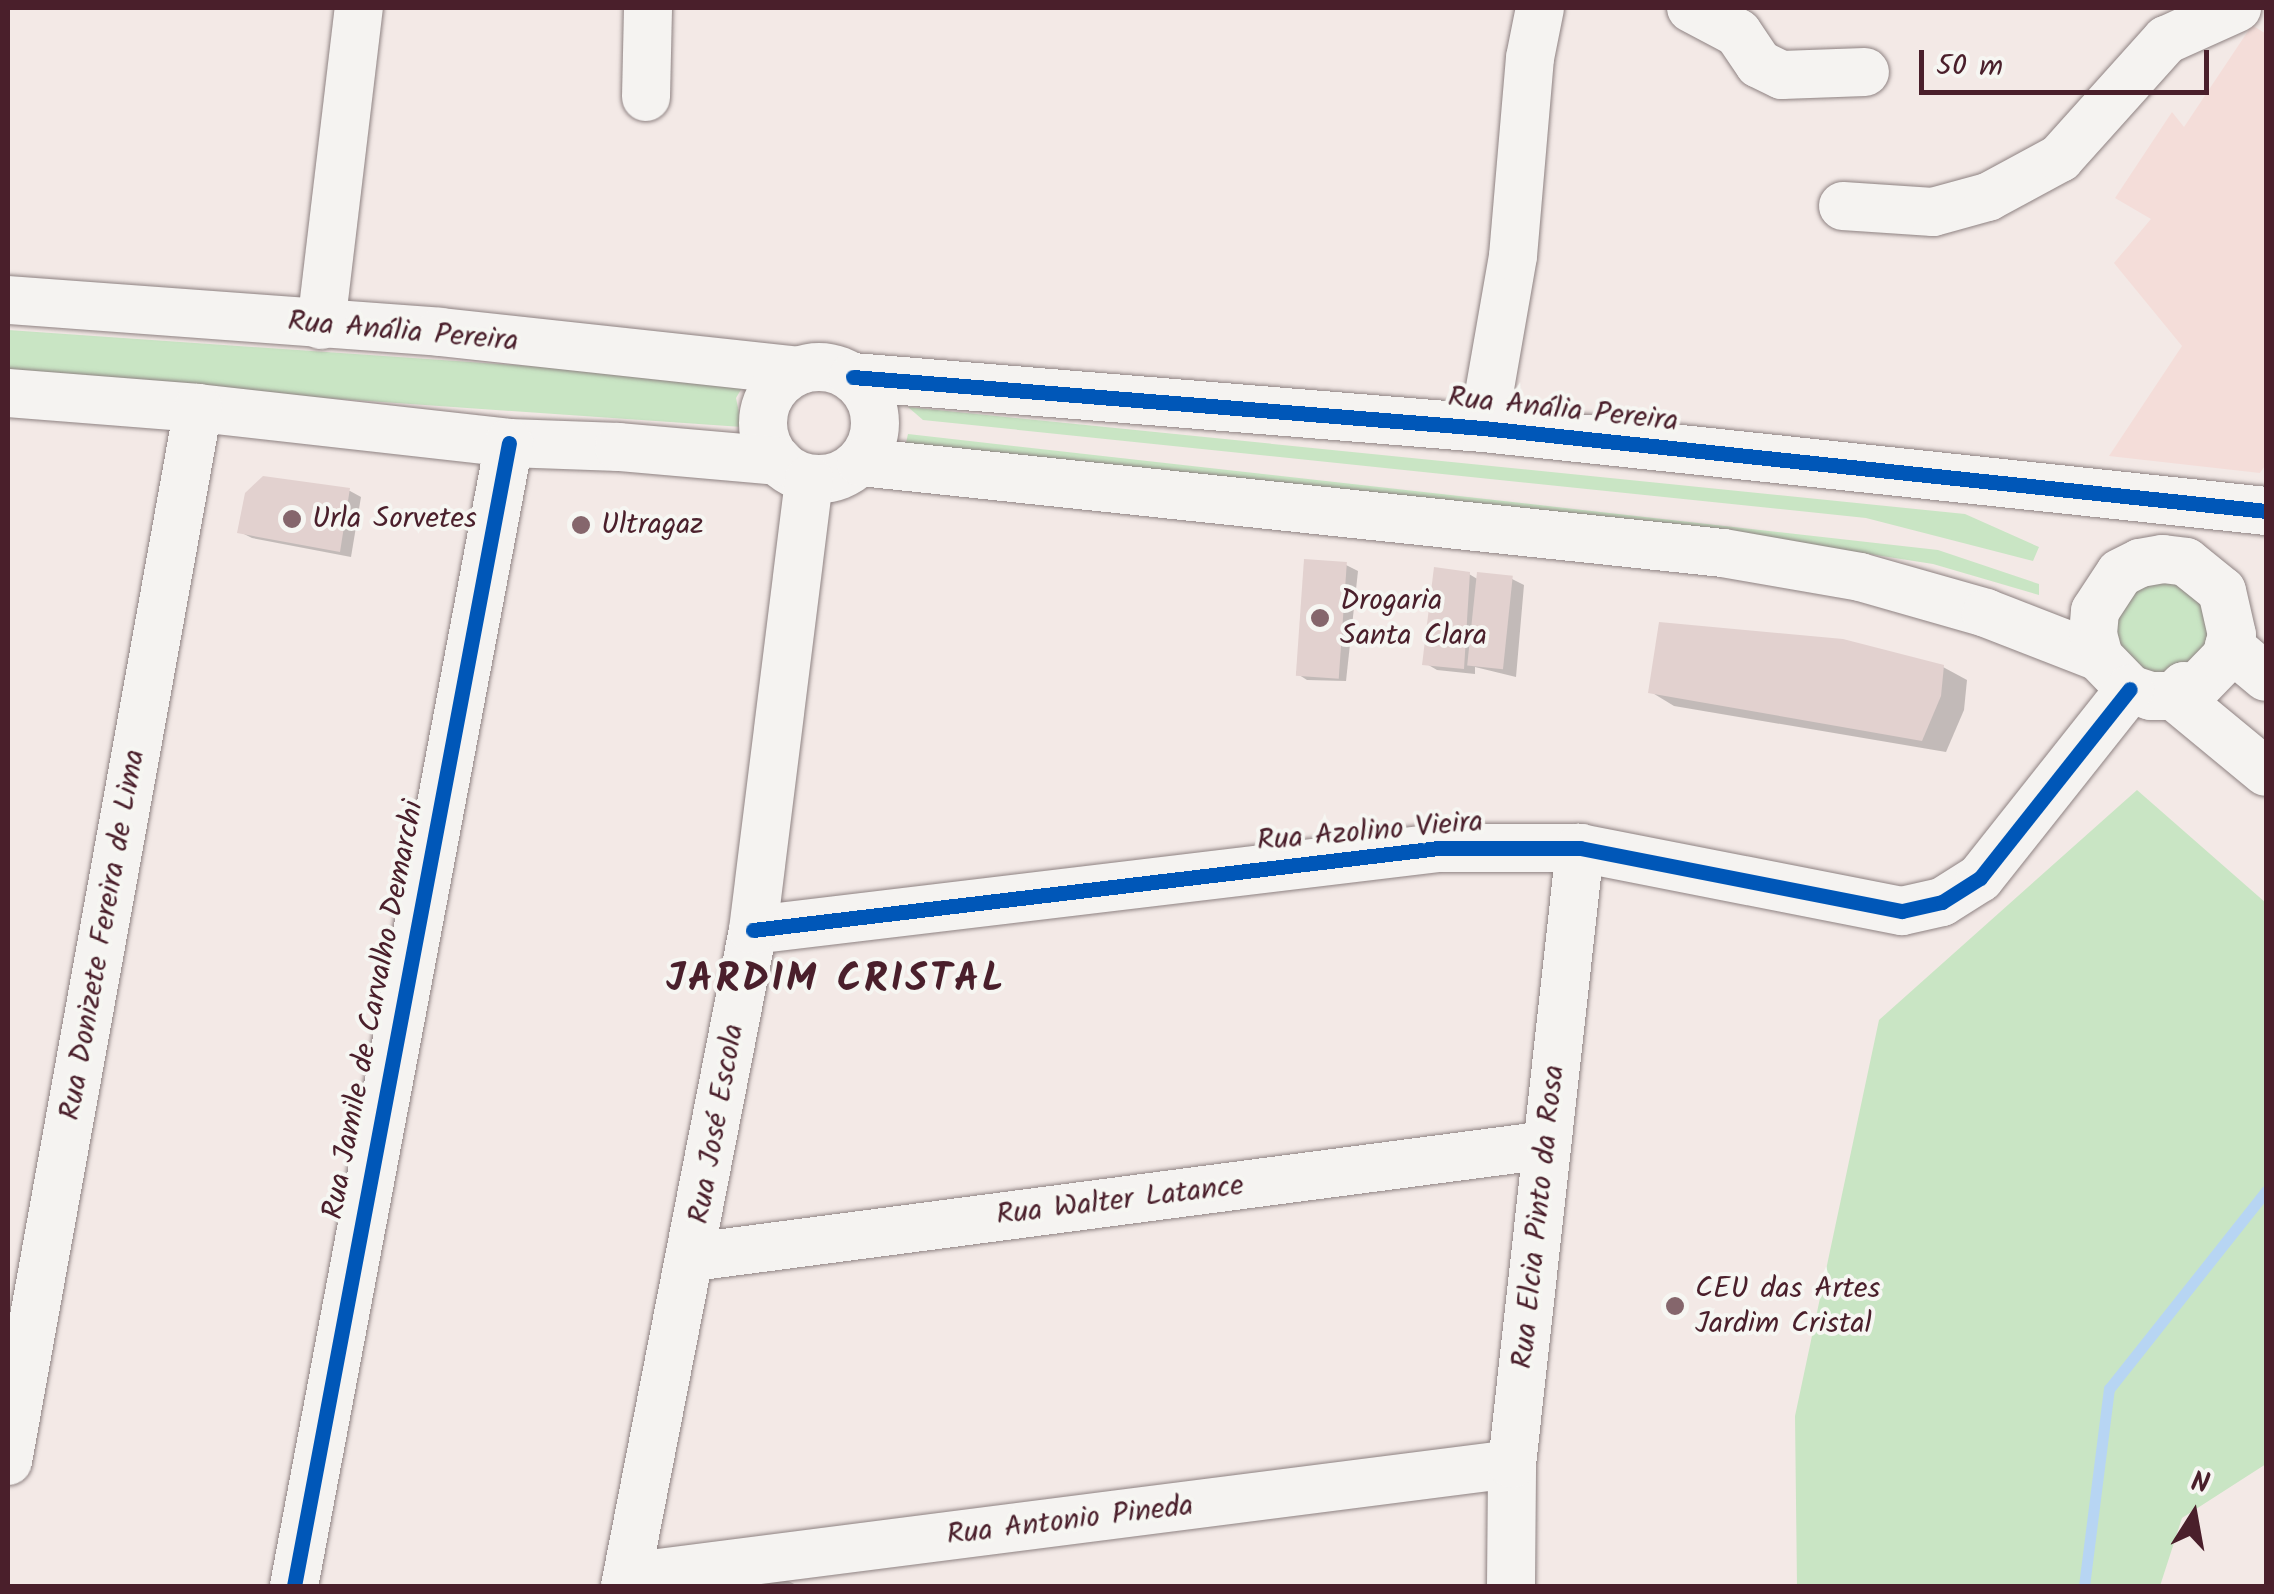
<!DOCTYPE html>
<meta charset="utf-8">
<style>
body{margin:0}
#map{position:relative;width:2274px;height:1594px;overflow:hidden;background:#f3e9e6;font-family:Kalam,sans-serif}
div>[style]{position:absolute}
.built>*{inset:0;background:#f4ddd9}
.green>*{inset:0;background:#c9e5c4}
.shadow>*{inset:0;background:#0003}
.stream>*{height:11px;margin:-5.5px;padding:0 5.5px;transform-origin:5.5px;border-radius:5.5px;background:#b7d5f3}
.building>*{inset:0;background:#e2d1cf;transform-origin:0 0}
.roads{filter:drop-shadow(0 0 2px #8e8282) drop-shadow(0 0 2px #8e8282)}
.minor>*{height:48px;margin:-24px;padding:0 24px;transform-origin:24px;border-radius:24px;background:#f5f3f1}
.minor>.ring{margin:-24px;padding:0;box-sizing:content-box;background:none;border:48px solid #f5f3f1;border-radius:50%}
.cycleway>*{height:15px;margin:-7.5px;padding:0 7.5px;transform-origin:7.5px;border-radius:7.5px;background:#0057b8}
.dots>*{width:28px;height:28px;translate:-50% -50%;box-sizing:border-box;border:5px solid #f6f6f2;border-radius:50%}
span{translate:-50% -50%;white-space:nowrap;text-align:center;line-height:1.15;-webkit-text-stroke:8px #f6f6f2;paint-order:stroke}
.street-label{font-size:30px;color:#4a1f2b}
.poi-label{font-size:30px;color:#4a1f2b}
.left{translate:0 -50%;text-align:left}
.district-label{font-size:40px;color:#4a1f2b;font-weight:700;letter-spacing:2.5px}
.frame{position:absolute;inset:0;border:10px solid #4a1f2b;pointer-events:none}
.north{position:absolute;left:2144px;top:1464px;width:100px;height:100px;-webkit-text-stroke:8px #f6f6f2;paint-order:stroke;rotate:11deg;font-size:28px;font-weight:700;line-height:40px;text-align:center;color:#4a1f2b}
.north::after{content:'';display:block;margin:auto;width:35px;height:45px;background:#4a1f2b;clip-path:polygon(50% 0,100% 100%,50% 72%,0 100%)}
.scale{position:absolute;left:1919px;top:50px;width:290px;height:45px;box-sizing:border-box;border:5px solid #4a1f2b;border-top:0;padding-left:12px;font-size:30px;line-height:35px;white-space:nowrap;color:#4a1f2b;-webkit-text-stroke:8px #f6f6f2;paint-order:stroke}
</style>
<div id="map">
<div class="built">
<div style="clip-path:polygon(2252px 25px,2266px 34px,2266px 464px,2260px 473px,2109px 456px,2182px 346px,2114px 263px,2151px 219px,2115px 198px,2172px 112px,2184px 127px)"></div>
</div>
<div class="green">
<div style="clip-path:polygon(8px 330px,746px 381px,736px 398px,742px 427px,8px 376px)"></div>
<div style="clip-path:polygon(908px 407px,1965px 514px,2039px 547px,2033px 561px,1866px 518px,923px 420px)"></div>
<div style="clip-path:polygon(908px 434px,1938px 550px,2039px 584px,2039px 595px,1933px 564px,1747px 535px,905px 447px)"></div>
<div style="clip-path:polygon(2163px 581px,2181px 584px,2210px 608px,2212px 662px,2134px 682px,2110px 621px,2118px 605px,2145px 584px)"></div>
<div style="clip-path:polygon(2137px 790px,2266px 903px,2266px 1464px,2182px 1518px,2160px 1586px,1797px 1586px,1795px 1416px,1879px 1020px)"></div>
</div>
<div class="shadow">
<div style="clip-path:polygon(264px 479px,350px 491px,361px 497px,351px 557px,252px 538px,240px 532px)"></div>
<div style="clip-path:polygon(1346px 565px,1358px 571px,1346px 681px,1307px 680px,1296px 673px)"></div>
<div style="clip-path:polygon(1469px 574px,1479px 580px,1512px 579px,1524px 585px,1516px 677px,1475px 667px,1475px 674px,1437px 670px,1425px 663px)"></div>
<div style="clip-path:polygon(1943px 667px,1967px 680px,1964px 710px,1946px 752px,1674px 706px,1651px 692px)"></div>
<div style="clip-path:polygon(775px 1574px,798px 1586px,738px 1586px)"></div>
</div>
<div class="stream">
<div style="left:2084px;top:1586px;width:199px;rotate:-82.8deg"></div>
<div style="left:2109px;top:1389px;width:253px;rotate:-51.6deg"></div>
</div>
<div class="building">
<div style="clip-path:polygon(263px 476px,350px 488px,340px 552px,237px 533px,245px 493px)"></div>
<div style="left:1304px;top:559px;width:43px;height:117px;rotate:4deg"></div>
<div style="clip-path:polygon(1434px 567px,1470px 572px,1464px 669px,1422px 665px)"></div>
<div style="left:1477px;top:572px;width:36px;height:94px;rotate:6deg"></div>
<div style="clip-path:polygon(1659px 622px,1843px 639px,1944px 665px,1941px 696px,1922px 741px,1648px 693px)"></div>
</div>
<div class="roads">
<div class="minor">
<div style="left:1691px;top:8px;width:53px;rotate:28deg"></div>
<div style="left:1738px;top:33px;width:37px;rotate:56deg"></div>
<div style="left:1759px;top:64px;width:25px;rotate:26deg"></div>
<div style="left:1782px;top:75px;width:83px;rotate:-2.1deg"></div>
<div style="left:646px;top:97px;width:89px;rotate:-88.7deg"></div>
<div style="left:1843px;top:206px;width:90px;rotate:3.8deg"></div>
<div style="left:1933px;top:212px;width:57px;rotate:-15.3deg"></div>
<div style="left:1988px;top:197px;width:82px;rotate:-28.4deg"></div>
<div style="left:2060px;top:158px;width:159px;rotate:-48.1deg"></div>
<div style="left:2166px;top:40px;width:78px;rotate:-24.3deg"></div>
<div style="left:8px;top:300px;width:433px;rotate:4.2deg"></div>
<div style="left:440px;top:332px;width:360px;rotate:6.2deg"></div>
<div style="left:321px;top:325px;width:319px;rotate:-83.2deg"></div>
<div class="ring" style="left:763px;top:367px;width:64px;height:64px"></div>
<div style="left:853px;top:377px;width:632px;rotate:4.63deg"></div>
<div style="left:1483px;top:428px;width:787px;rotate:6.05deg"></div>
<div style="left:8px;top:393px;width:191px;rotate:4.5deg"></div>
<div style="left:198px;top:408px;width:313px;rotate:6.4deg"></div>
<div style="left:509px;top:443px;width:110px;rotate:2.1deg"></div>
<div style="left:619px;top:447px;width:160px;rotate:5deg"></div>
<div style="left:1483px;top:428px;width:175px;rotate:-80.1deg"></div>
<div style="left:1513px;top:256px;width:199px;rotate:-85.1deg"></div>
<div style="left:1530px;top:58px;width:51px;rotate:-78.7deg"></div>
<div style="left:861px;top:462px;width:867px;rotate:6.03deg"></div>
<div style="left:1723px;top:553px;width:139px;rotate:9.9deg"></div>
<div style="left:1860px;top:577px;width:131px;rotate:15.9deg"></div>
<div style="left:1986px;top:613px;width:121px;rotate:21.3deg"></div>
<div style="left:2163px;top:559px;width:23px;rotate:7deg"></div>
<div style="left:2186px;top:562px;width:46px;rotate:38.9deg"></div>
<div style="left:2222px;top:591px;width:45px;rotate:77.2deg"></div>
<div style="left:2232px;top:635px;width:23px;rotate:105deg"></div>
<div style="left:2226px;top:657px;width:45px;rotate:134.1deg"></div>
<div style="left:2195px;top:689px;width:11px;rotate:-165deg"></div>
<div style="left:2184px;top:686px;width:14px;rotate:135deg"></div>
<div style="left:2174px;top:696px;width:23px;rotate:180deg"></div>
<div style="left:2151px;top:696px;width:22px;rotate:-162deg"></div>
<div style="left:2130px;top:689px;width:45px;rotate:-134.1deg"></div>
<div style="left:2099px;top:657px;width:24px;rotate:-105deg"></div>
<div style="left:2093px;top:634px;width:23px;rotate:-85deg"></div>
<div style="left:2095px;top:611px;width:45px;rotate:-56.7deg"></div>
<div style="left:2120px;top:573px;width:22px;rotate:-27deg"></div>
<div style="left:2140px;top:563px;width:23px;rotate:-10deg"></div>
<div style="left:2229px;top:646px;width:48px;rotate:40deg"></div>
<div style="left:2174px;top:696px;width:119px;rotate:39.6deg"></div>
<div style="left:753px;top:930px;width:691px;rotate:-6.82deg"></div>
<div style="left:1439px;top:848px;width:141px"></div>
<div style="left:1580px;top:848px;width:328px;rotate:11.1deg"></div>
<div style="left:1902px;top:911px;width:41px;rotate:-12.7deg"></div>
<div style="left:1942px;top:902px;width:45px;rotate:-32.3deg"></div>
<div style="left:1980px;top:878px;width:241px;rotate:-51.6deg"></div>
<div style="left:693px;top:1257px;width:861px;rotate:-7.47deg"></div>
<div style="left:8px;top:1461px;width:1070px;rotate:-79.77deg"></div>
<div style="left:627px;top:1577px;width:892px;rotate:-7.28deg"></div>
<div style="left:294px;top:1586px;width:1163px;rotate:-79.35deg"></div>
<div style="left:625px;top:1586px;width:668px;rotate:-78.96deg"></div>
<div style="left:753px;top:930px;width:454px;rotate:-82.9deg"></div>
<div style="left:1511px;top:1586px;width:122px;rotate:-89.5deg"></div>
<div style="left:1512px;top:1464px;width:620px;rotate:-83.7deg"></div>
</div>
</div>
<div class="cycleway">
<div style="left:853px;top:377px;width:632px;rotate:4.63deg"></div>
<div style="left:1483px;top:428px;width:787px;rotate:6.05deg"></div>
<div style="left:753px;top:930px;width:691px;rotate:-6.82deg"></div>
<div style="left:1439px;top:848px;width:141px"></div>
<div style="left:1580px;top:848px;width:328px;rotate:11.1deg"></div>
<div style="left:1902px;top:911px;width:41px;rotate:-12.7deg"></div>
<div style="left:1942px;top:902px;width:45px;rotate:-32.3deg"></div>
<div style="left:1980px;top:878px;width:241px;rotate:-51.6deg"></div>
<div style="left:294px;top:1586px;width:1163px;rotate:-79.35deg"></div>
</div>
<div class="dots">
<div style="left:292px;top:519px;background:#85666c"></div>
<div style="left:581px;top:525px;background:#85666c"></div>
<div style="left:1320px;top:618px;background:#85666c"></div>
<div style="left:1675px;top:1306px;background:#85666c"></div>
</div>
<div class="street-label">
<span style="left:403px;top:332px;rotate:5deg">Rua Anália Pereira</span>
<span style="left:1563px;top:410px;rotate:6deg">Rua Anália Pereira</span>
<span style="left:1370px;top:832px;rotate:-5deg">Rua Azolino Vieira</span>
<span style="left:103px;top:935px;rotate:-80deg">Rua Donizete Fereira de Lima</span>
<span style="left:374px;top:1010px;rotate:-79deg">Rua Jamile de Carvalho Demarchi</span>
<span style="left:717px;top:1124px;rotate:-80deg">Rua José Escola</span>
<span style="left:1120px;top:1201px;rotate:-7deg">Rua Walter Latance</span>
<span style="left:1539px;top:1217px;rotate:-84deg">Rua Elcia Pinto da Rosa</span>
<span style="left:1070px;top:1521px;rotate:-7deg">Rua Antonio Pineda</span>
</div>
<div class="poi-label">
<span class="left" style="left:312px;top:519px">Urla Sorvetes</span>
<span class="left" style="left:601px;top:525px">Ultragaz</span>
<span class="left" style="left:1340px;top:618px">Drogaria<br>Santa Clara</span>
<span class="left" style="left:1695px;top:1306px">CEU das Artes<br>Jardim Cristal</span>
</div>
<div class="district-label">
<span style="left:836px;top:980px">JARDIM CRISTAL</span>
</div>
<div class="frame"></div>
<div class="north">N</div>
<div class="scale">50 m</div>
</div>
